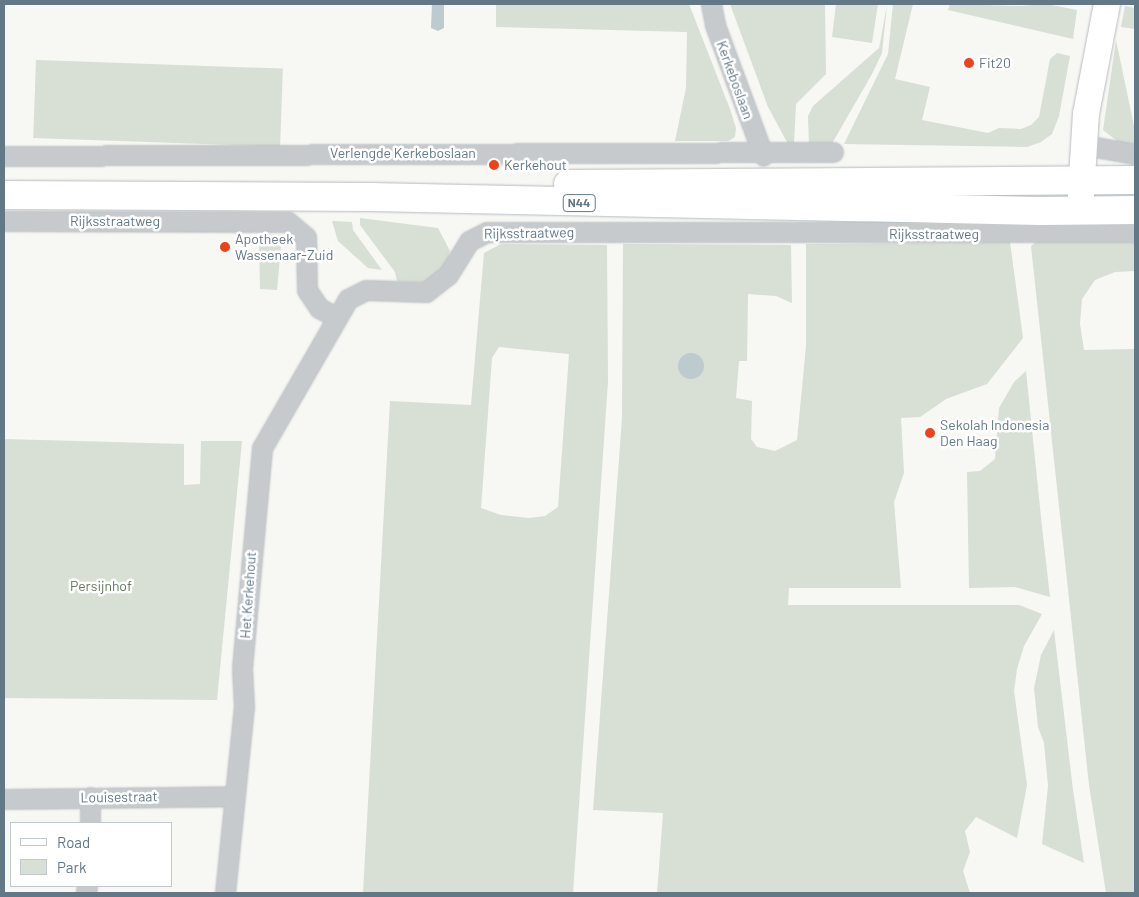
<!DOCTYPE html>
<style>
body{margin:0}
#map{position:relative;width:1139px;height:897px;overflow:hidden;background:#f7f7f3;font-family:Barlow,sans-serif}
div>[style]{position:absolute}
.green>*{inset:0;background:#d8dfd4;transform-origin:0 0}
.water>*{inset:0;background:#bdcace}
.round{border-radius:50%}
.roads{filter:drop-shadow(0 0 1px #b6bcc0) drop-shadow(0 0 1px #b6bcc0)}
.street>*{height:19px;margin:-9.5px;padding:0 9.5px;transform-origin:9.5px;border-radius:9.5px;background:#c6cacd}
.secondary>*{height:26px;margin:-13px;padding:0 13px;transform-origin:13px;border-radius:13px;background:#fff}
.primary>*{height:28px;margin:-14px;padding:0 14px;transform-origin:14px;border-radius:14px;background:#fff}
.dots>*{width:14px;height:14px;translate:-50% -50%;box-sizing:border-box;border:2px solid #fff;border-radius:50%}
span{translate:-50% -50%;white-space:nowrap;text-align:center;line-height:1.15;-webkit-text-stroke:5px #fff;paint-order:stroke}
.shield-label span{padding:1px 4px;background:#fff;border:1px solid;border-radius:4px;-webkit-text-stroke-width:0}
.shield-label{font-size:12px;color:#637886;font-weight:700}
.poi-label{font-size:14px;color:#637886}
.left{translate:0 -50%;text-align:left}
.street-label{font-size:14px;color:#637886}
.park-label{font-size:14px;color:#65785f}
.frame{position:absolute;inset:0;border:5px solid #637886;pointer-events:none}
.legend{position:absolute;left:10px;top:822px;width:162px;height:65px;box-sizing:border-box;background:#fff;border:1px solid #c1c9cf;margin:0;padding:6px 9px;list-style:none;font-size:15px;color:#637886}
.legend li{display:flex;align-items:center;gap:10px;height:25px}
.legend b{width:25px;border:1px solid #c1c9cf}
</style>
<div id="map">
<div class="green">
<div style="clip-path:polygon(496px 4px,689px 4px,730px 109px,736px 128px,735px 137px,728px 141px,675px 141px,686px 88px,687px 32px,496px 27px)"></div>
<div style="clip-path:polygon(730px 4px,825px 4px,826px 74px,796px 104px,794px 143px,788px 144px,768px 107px)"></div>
<div style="clip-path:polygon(836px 4px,878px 4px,872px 43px,832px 37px)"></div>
<div style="clip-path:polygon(893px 4px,913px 4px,895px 79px,930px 87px,922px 120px,988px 133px,999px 128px,1021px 129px,1031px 125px,1039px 117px,1050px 59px,1057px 53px,1070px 56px,1059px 116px,1052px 134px,1041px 142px,1027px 147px,844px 144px,888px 54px)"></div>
<div style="clip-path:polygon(950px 4px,1021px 6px,1046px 4px,1077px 10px,1073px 39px,948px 10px)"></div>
<div style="clip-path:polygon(887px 5px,882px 53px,872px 74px,830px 147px,809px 147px,808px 116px,813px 106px,879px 48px)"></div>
<div style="clip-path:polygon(1125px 6px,1135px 8px,1135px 29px,1121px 27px)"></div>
<div style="clip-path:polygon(1116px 40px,1135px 131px,1135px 146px,1122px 145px,1103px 130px)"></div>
<div style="left:36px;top:60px;width:247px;height:78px;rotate:2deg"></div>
<div style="clip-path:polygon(360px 218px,438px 228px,450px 251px,446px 264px,436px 275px,424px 282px,397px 281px,395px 272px,360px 225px)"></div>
<div style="clip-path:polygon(332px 221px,352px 222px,353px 230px,382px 270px,368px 268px,338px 241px)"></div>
<div style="clip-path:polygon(259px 234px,282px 235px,277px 290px,260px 289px)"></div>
<div style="clip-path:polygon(1135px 241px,1135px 271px,1115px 272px,1095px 280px,1082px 299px,1080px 324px,1084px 350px,1135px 349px,1135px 893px,1106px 893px,1089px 785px,1031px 246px,1036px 242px)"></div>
<div style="clip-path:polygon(1010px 242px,1023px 338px,987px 384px,946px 399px,920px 417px,901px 418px,904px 473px,894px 502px,901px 588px,789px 588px,788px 605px,1019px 605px,1042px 614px,1024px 646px,1017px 669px,1014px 691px,1027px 785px,1017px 838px,976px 817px,965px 831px,970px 852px,963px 871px,970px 893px,657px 893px,663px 813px,593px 810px,622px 418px,623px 244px,791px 245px,792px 303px,776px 296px,748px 294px,747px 361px,739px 361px,736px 398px,752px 401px,751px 439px,757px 447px,775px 451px,797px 440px,806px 346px,806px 244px)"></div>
<div style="clip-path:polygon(evenodd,501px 244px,607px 245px,608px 381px,573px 893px,363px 893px,390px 401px,471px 405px,484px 253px,501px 244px,499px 347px,569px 354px,558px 507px,545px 516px,529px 518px,501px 515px,481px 508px,492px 358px,499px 347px)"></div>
<div style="clip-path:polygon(1026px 371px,1042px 527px,1050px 597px,1015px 587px,969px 588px,967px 472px,980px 471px,995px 459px,999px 408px,1014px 382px)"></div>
<div style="clip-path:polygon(4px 439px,184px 444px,184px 485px,200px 484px,201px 441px,242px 441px,217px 700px,4px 698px)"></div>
<div style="clip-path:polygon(1054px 630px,1073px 790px,1084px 863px,1042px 844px,1048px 786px,1044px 743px,1038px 727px,1034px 688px,1041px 655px)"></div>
</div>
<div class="water">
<div style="clip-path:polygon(432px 4px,444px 4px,444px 28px,438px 31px,431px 28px)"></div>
<div class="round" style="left:678px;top:353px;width:26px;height:26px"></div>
</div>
<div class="roads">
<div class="street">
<div style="left:711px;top:4px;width:21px;rotate:79deg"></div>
<div style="left:715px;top:25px;width:139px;rotate:69.7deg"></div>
<div style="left:1084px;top:145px;width:52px;rotate:10deg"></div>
<div style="left:4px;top:156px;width:829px;rotate:-0.28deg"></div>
<div style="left:4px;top:221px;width:284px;rotate:0.2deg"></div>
<div style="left:288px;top:222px;width:23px;rotate:40deg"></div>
<div style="left:306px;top:237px;width:53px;rotate:88.9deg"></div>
<div style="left:307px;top:290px;width:22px;rotate:56deg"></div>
<div style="left:319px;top:308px;width:19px;rotate:28deg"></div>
<div style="left:4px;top:799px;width:230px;rotate:-0.7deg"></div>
<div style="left:90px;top:823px;width:26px;rotate:-90deg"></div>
<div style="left:86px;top:893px;width:7px;rotate:-82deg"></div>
<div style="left:225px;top:893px;width:187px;rotate:-84.2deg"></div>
<div style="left:244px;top:707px;width:39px;rotate:-93deg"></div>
<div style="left:242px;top:668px;width:221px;rotate:-84.8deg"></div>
<div style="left:262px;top:448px;width:172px;rotate:-60deg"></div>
<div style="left:348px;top:299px;width:20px;rotate:-27deg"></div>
<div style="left:366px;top:290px;width:60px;rotate:1.9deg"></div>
<div style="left:426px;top:292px;width:28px;rotate:-38deg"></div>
<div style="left:448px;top:275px;width:40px;rotate:-58deg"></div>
<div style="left:469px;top:241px;width:20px;rotate:-27deg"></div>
<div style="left:487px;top:232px;width:648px"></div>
</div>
<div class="secondary">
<div style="left:1080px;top:211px;width:97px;rotate:-86.5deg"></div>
<div style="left:1086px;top:114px;width:112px;rotate:-79.2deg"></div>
</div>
<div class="primary">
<div style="left:568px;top:184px;width:567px;rotate:-0.4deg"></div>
<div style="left:4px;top:195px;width:367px;rotate:0.3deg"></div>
<div style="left:371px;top:197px;width:670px;rotate:1.2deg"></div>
<div style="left:1041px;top:211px;width:94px;rotate:-0.6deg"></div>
</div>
</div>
<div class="dots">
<div style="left:969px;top:63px;background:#ef421b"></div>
<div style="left:494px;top:165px;background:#ef421b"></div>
<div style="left:225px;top:247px;background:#ef421b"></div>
<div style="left:930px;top:433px;background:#ef421b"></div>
</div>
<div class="shield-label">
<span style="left:579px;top:203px">N44</span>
</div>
<div class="poi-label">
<span class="left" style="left:979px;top:63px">Fit20</span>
<span class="left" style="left:504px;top:165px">Kerkehout</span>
<span class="left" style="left:235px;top:247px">Apotheek<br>Wassenaar-Zuid</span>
<span class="left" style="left:940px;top:433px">Sekolah Indonesia<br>Den Haag</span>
</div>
<div class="street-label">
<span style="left:735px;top:80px;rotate:70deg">Kerkeboslaan</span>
<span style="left:403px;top:153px">Verlengde Kerkeboslaan</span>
<span style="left:115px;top:221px">Rijksstraatweg</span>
<span style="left:529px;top:233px;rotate:-1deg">Rijksstraatweg</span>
<span style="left:934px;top:234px">Rijksstraatweg</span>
<span style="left:248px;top:595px;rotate:-86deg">Het Kerkehout</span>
<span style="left:119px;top:797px;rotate:-1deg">Louisestraat</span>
</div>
<div class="park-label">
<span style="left:101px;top:586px">Persijnhof</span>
</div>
<div class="frame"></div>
<ul class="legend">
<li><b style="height:6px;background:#fff"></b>Road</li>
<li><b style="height:14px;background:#d8dfd4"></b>Park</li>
</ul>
</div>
